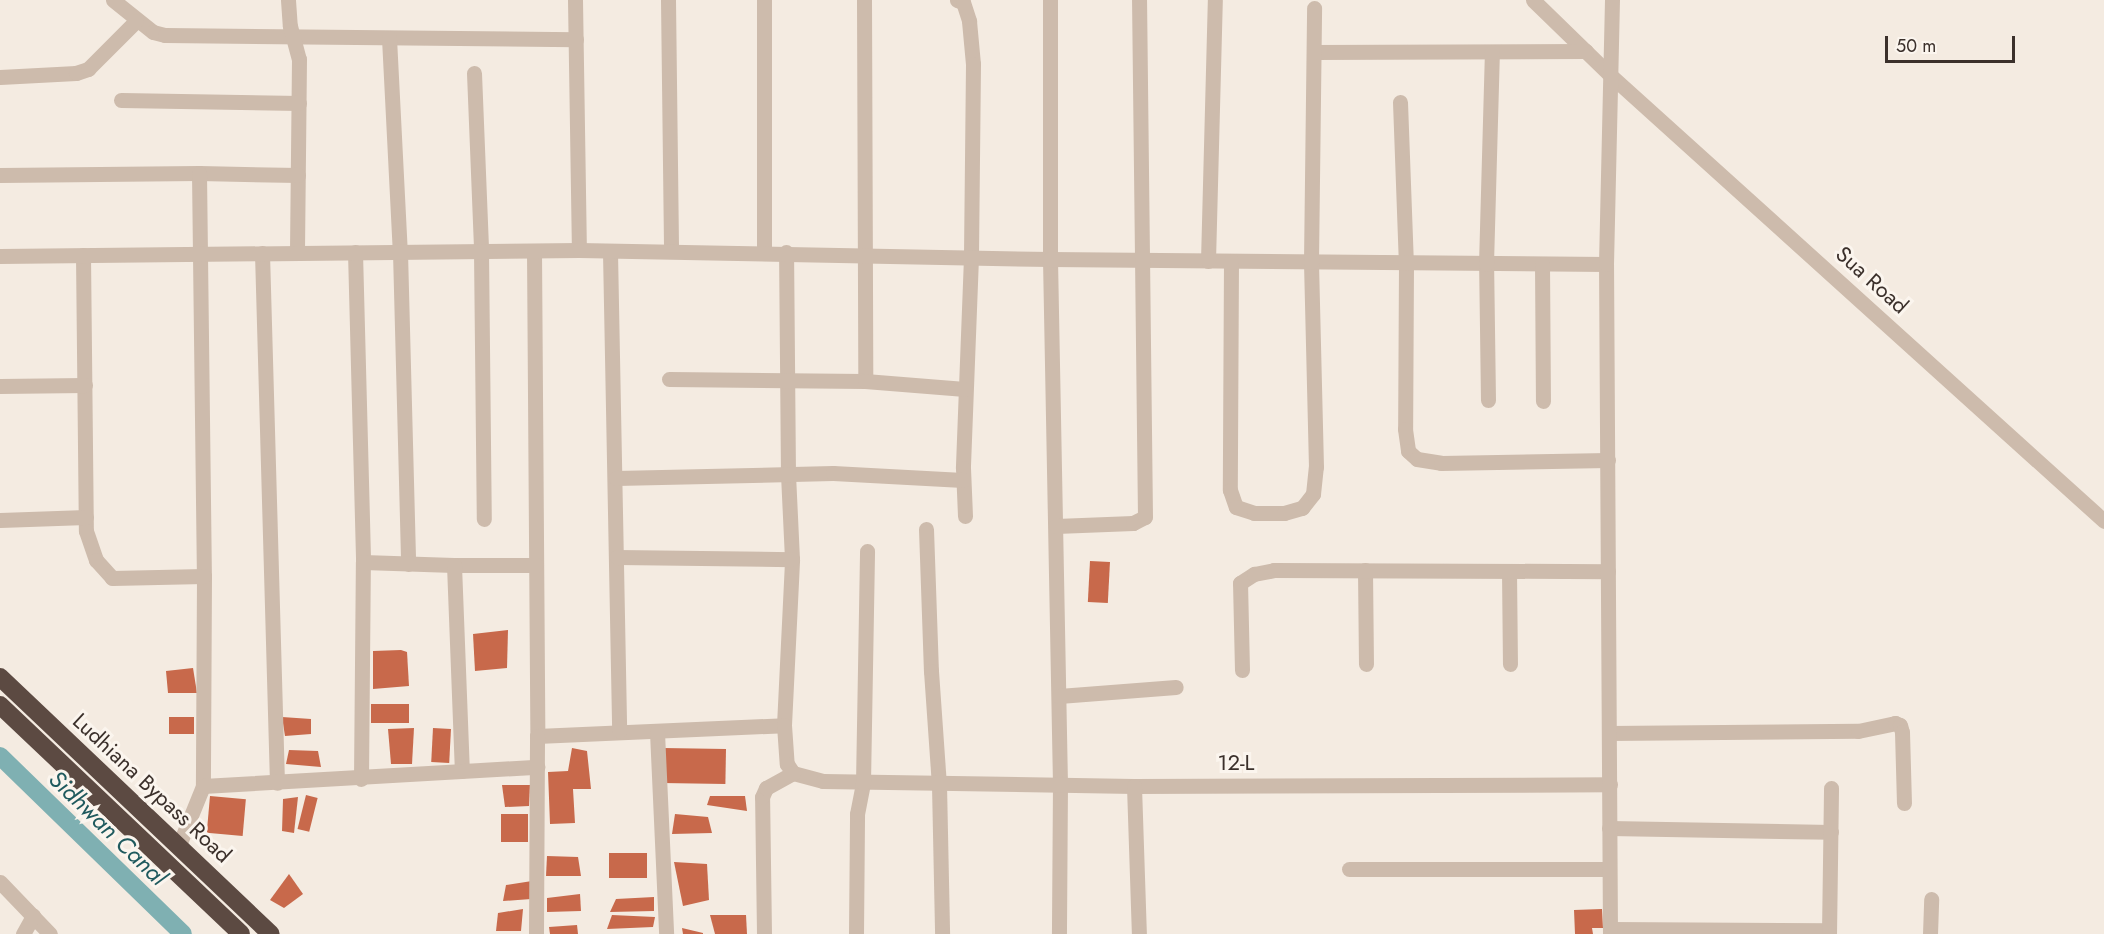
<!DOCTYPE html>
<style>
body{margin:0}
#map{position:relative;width:2104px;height:934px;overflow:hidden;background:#f4ebe1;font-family:Jost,sans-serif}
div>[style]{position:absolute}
.canal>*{height:18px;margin:-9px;padding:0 9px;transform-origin:9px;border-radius:9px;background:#7fb0b2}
.building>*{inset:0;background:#c8694b;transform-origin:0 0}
.minor>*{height:15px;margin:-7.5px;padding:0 7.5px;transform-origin:7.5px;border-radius:7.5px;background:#cdbbac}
.highway>*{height:18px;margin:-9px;padding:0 9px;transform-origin:9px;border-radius:9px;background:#5c4a42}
span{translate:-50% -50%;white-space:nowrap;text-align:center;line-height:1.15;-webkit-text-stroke:6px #fbf5ee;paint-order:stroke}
.street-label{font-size:22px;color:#3b302b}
.water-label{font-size:24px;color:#1f5a5e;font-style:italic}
.scale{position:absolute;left:1885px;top:36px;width:130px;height:27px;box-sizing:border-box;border:3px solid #3b302b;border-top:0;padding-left:8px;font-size:18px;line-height:21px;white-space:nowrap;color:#3b302b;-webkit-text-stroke:4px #fbf5ee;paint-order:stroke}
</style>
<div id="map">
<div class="canal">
<div style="left:0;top:756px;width:255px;rotate:44.2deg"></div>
</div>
<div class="building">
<div style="left:1090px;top:561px;width:20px;height:41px;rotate:3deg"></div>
<div style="clip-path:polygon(508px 630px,507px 668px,475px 671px,473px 634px)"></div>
<div style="clip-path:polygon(401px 650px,407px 652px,409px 686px,373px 689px,373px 651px)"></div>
<div style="clip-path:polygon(193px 668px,197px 693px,168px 693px,166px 671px)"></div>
<div style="left:409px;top:704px;width:19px;height:38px;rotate:90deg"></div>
<div style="left:169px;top:717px;width:25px;height:17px"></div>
<div style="clip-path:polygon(282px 717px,311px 719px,311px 734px,285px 736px)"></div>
<div style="clip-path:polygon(414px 728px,412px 764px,391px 764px,388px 729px)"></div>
<div style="left:433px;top:728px;width:18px;height:34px;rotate:3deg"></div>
<div style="clip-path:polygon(572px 748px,587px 751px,591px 789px,573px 789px,575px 823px,550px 824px,548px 772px,568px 771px)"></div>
<div style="left:663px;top:748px;width:63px;height:35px;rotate:1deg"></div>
<div style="clip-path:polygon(289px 750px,318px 751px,321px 767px,286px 764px)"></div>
<div style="clip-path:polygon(502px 785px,530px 785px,529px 806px,505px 807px)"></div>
<div style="left:306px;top:795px;width:12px;height:35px;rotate:14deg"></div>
<div style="left:210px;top:796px;width:36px;height:37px;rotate:5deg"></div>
<div style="clip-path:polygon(710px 796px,745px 796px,747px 811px,707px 805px)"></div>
<div style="clip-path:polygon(298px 797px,294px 833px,282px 831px,283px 799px)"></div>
<div style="left:501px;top:814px;width:27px;height:28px"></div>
<div style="clip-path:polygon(675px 814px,708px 817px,712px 833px,672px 834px)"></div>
<div style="left:609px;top:853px;width:38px;height:25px"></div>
<div style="clip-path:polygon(547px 856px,578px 857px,581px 876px,546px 876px)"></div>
<div style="clip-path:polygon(674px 862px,707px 864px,709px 900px,683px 906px)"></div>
<div style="clip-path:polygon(289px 874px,303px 894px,284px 908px,270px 900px)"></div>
<div style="clip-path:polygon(532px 881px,531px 899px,503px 901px,506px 885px)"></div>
<div style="clip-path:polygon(580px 894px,581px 911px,547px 912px,547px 898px)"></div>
<div style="clip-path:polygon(654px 897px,654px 911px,610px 912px,616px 899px)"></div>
<div style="clip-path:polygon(523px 909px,521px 931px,496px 931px,498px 913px)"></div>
<div style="clip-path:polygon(1602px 909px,1603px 928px,1592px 928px,1593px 934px,1575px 934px,1574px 910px)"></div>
<div style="clip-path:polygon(612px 915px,655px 917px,653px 927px,607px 929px)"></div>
<div style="clip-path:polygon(710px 915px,746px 915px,747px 934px,715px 934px)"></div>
<div style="clip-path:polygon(577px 925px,578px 934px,550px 934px,549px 927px)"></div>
<div style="clip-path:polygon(682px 928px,703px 933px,703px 934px,683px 934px)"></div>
</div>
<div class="minor">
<div style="left:113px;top:0;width:51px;rotate:38.7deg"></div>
<div style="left:153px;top:32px;width:12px;rotate:14deg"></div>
<div style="left:165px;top:35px;width:411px;rotate:0.6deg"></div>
<div style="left:288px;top:0;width:26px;rotate:86deg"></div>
<div style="left:290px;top:26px;width:34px;rotate:75deg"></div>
<div style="left:299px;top:59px;width:194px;rotate:90.6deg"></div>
<div style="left:575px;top:0;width:250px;rotate:89.1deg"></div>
<div style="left:668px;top:0;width:251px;rotate:89.3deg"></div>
<div style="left:764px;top:0;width:252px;rotate:90deg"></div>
<div style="left:864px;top:0;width:381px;rotate:89.8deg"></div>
<div style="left:957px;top:0;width:6px;rotate:18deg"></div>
<div style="left:963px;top:2px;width:20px;rotate:72deg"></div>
<div style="left:969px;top:21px;width:43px;rotate:84.7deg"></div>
<div style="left:973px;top:64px;width:193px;rotate:90.6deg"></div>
<div style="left:971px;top:257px;width:211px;rotate:92.2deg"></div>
<div style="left:963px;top:468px;width:48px;rotate:87.6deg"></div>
<div style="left:1050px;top:0;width:259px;rotate:90deg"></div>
<div style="left:1050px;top:259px;width:524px;rotate:88.91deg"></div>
<div style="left:1060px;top:783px;width:151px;rotate:90.4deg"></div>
<div style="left:1533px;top:0;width:106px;rotate:44.2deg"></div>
<div style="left:1609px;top:74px;width:667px;rotate:42.08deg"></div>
<div style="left:389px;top:38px;width:214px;rotate:87.1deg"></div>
<div style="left:400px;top:252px;width:312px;rotate:88.5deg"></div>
<div style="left:1314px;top:52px;width:272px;rotate:-0.2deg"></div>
<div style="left:474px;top:73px;width:178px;rotate:87.7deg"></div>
<div style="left:481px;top:251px;width:268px;rotate:89.4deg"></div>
<div style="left:0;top:77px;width:76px;rotate:-3deg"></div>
<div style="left:76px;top:73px;width:13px;rotate:-18deg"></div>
<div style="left:88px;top:69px;width:68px;rotate:-45deg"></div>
<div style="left:121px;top:100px;width:178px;rotate:1deg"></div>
<div style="left:1400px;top:102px;width:162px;rotate:87.9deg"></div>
<div style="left:1406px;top:264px;width:165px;rotate:90.3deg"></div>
<div style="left:1405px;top:429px;width:22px;rotate:82deg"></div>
<div style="left:1408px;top:451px;width:12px;rotate:42deg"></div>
<div style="left:1417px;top:459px;width:24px;rotate:9deg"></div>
<div style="left:1441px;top:463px;width:167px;rotate:-1deg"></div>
<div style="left:199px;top:173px;width:99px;rotate:1.2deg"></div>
<div style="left:0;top:175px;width:199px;rotate:-0.6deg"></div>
<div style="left:199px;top:173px;width:403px;rotate:89.3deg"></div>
<div style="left:204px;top:576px;width:210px;rotate:90.3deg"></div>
<div style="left:203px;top:786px;width:64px;rotate:112.1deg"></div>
<div style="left:534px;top:251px;width:485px;rotate:89.6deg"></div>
<div style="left:537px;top:736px;width:247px;rotate:-2.5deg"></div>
<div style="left:784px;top:725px;width:166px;rotate:-87.2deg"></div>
<div style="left:792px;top:559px;width:84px;rotate:-92.7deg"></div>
<div style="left:788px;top:475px;width:223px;rotate:-90.5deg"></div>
<div style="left:355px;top:252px;width:310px;rotate:88.5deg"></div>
<div style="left:610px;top:252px;width:479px;rotate:88.9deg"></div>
<div style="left:262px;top:253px;width:530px;rotate:88.38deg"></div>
<div style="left:83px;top:255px;width:276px;rotate:89.4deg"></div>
<div style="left:86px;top:531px;width:31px;rotate:71deg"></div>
<div style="left:96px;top:560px;width:24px;rotate:48deg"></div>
<div style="left:112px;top:578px;width:92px;rotate:-1.2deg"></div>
<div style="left:0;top:256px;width:579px;rotate:-0.59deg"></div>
<div style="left:579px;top:250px;width:471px;rotate:1.1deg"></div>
<div style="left:1050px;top:259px;width:556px;rotate:0.52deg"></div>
<div style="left:1208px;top:261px;width:261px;rotate:-88.5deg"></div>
<div style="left:1231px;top:261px;width:229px;rotate:90.3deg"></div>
<div style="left:1230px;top:490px;width:18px;rotate:71deg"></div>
<div style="left:1236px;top:507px;width:19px;rotate:18deg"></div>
<div style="left:1254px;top:513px;width:30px"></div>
<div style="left:1284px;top:513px;width:19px;rotate:-16deg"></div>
<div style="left:1302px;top:508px;width:18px;rotate:-52deg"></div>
<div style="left:1313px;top:494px;width:27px;rotate:-84deg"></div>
<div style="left:1316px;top:467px;width:205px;rotate:-91.4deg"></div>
<div style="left:1311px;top:262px;width:254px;rotate:-89.3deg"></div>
<div style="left:1542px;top:264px;width:137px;rotate:89.6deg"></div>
<div style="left:669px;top:379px;width:196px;rotate:0.6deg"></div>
<div style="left:865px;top:381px;width:100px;rotate:4.6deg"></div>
<div style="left:0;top:386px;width:85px;rotate:-0.7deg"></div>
<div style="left:1488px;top:400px;width:136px;rotate:-90.8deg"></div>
<div style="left:1486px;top:264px;width:212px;rotate:-88.4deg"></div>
<div style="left:616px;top:478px;width:217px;rotate:-1.3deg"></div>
<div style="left:833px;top:473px;width:130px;rotate:3.1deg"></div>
<div style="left:0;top:520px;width:86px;rotate:-2deg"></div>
<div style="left:1056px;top:526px;width:77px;rotate:-2.2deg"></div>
<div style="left:1133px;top:523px;width:13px;rotate:-27deg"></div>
<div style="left:1145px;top:517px;width:517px;rotate:-90.66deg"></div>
<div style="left:926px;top:529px;width:142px;rotate:88deg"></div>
<div style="left:931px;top:671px;width:114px;rotate:86deg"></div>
<div style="left:939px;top:785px;width:149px;rotate:88.8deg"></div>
<div style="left:617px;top:557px;width:175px;rotate:0.7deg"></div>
<div style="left:454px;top:565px;width:82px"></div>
<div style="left:1365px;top:570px;width:94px;rotate:89.4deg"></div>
<div style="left:1509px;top:571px;width:93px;rotate:89.4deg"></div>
<div style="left:1242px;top:670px;width:87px;rotate:-91.3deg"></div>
<div style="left:1240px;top:583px;width:17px;rotate:-33deg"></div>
<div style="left:1254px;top:574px;width:20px;rotate:-11deg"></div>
<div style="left:1274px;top:570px;width:334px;rotate:0.2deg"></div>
<div style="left:1059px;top:696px;width:117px;rotate:-4.4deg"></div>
<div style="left:784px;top:725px;width:39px;rotate:86deg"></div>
<div style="left:787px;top:764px;width:11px;rotate:56deg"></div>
<div style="left:793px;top:773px;width:31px;rotate:15deg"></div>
<div style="left:823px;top:781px;width:311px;rotate:0.9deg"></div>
<div style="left:1134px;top:786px;width:476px;rotate:-0.2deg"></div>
<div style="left:657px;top:732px;width:202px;rotate:87.4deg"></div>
<div style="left:1609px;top:733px;width:249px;rotate:-0.5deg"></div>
<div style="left:1858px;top:731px;width:38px;rotate:-12deg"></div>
<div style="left:1895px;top:723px;width:5px;rotate:22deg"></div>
<div style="left:1900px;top:725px;width:7px;rotate:74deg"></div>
<div style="left:1902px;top:732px;width:71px;rotate:88.4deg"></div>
<div style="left:361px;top:779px;width:217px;rotate:-89.5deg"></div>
<div style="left:363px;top:562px;width:91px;rotate:1.9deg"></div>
<div style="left:454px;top:565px;width:206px;rotate:87.8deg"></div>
<div style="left:203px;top:786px;width:335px;rotate:-3.3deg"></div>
<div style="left:1134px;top:786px;width:148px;rotate:88.1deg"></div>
<div style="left:1609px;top:828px;width:222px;rotate:1deg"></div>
<div style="left:1349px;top:869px;width:259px"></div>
<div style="left:0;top:882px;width:72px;rotate:46.1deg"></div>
<div style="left:1610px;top:929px;width:219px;rotate:0.3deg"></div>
<div style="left:23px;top:934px;width:21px;rotate:-61deg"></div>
<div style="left:536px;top:934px;width:198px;rotate:-89.7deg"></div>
<div style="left:764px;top:934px;width:137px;rotate:-90.8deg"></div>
<div style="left:762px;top:797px;width:10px;rotate:-66deg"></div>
<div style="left:766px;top:788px;width:31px;rotate:-29deg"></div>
<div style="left:856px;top:934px;width:120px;rotate:-89.5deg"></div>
<div style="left:857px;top:814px;width:32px;rotate:-79deg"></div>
<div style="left:863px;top:783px;width:232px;rotate:-89deg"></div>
<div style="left:1610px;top:934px;width:670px;rotate:-90.34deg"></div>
<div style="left:1606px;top:264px;width:264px;rotate:-88.7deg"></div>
<div style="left:1829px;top:934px;width:146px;rotate:-89.2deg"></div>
<div style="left:1930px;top:934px;width:35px;rotate:-88deg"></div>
</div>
<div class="highway">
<div style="left:0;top:677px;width:373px;rotate:43.5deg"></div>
<div style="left:0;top:705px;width:332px;rotate:43.5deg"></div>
</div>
<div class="street-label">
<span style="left:1872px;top:280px;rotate:42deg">Sua Road</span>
<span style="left:1236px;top:763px">12-L</span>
<span style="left:152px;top:788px;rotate:43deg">Ludhiana Bypass Road</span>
</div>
<div class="water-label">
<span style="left:108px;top:828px;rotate:44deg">Sidhwan Canal</span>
</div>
<div class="scale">50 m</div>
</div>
